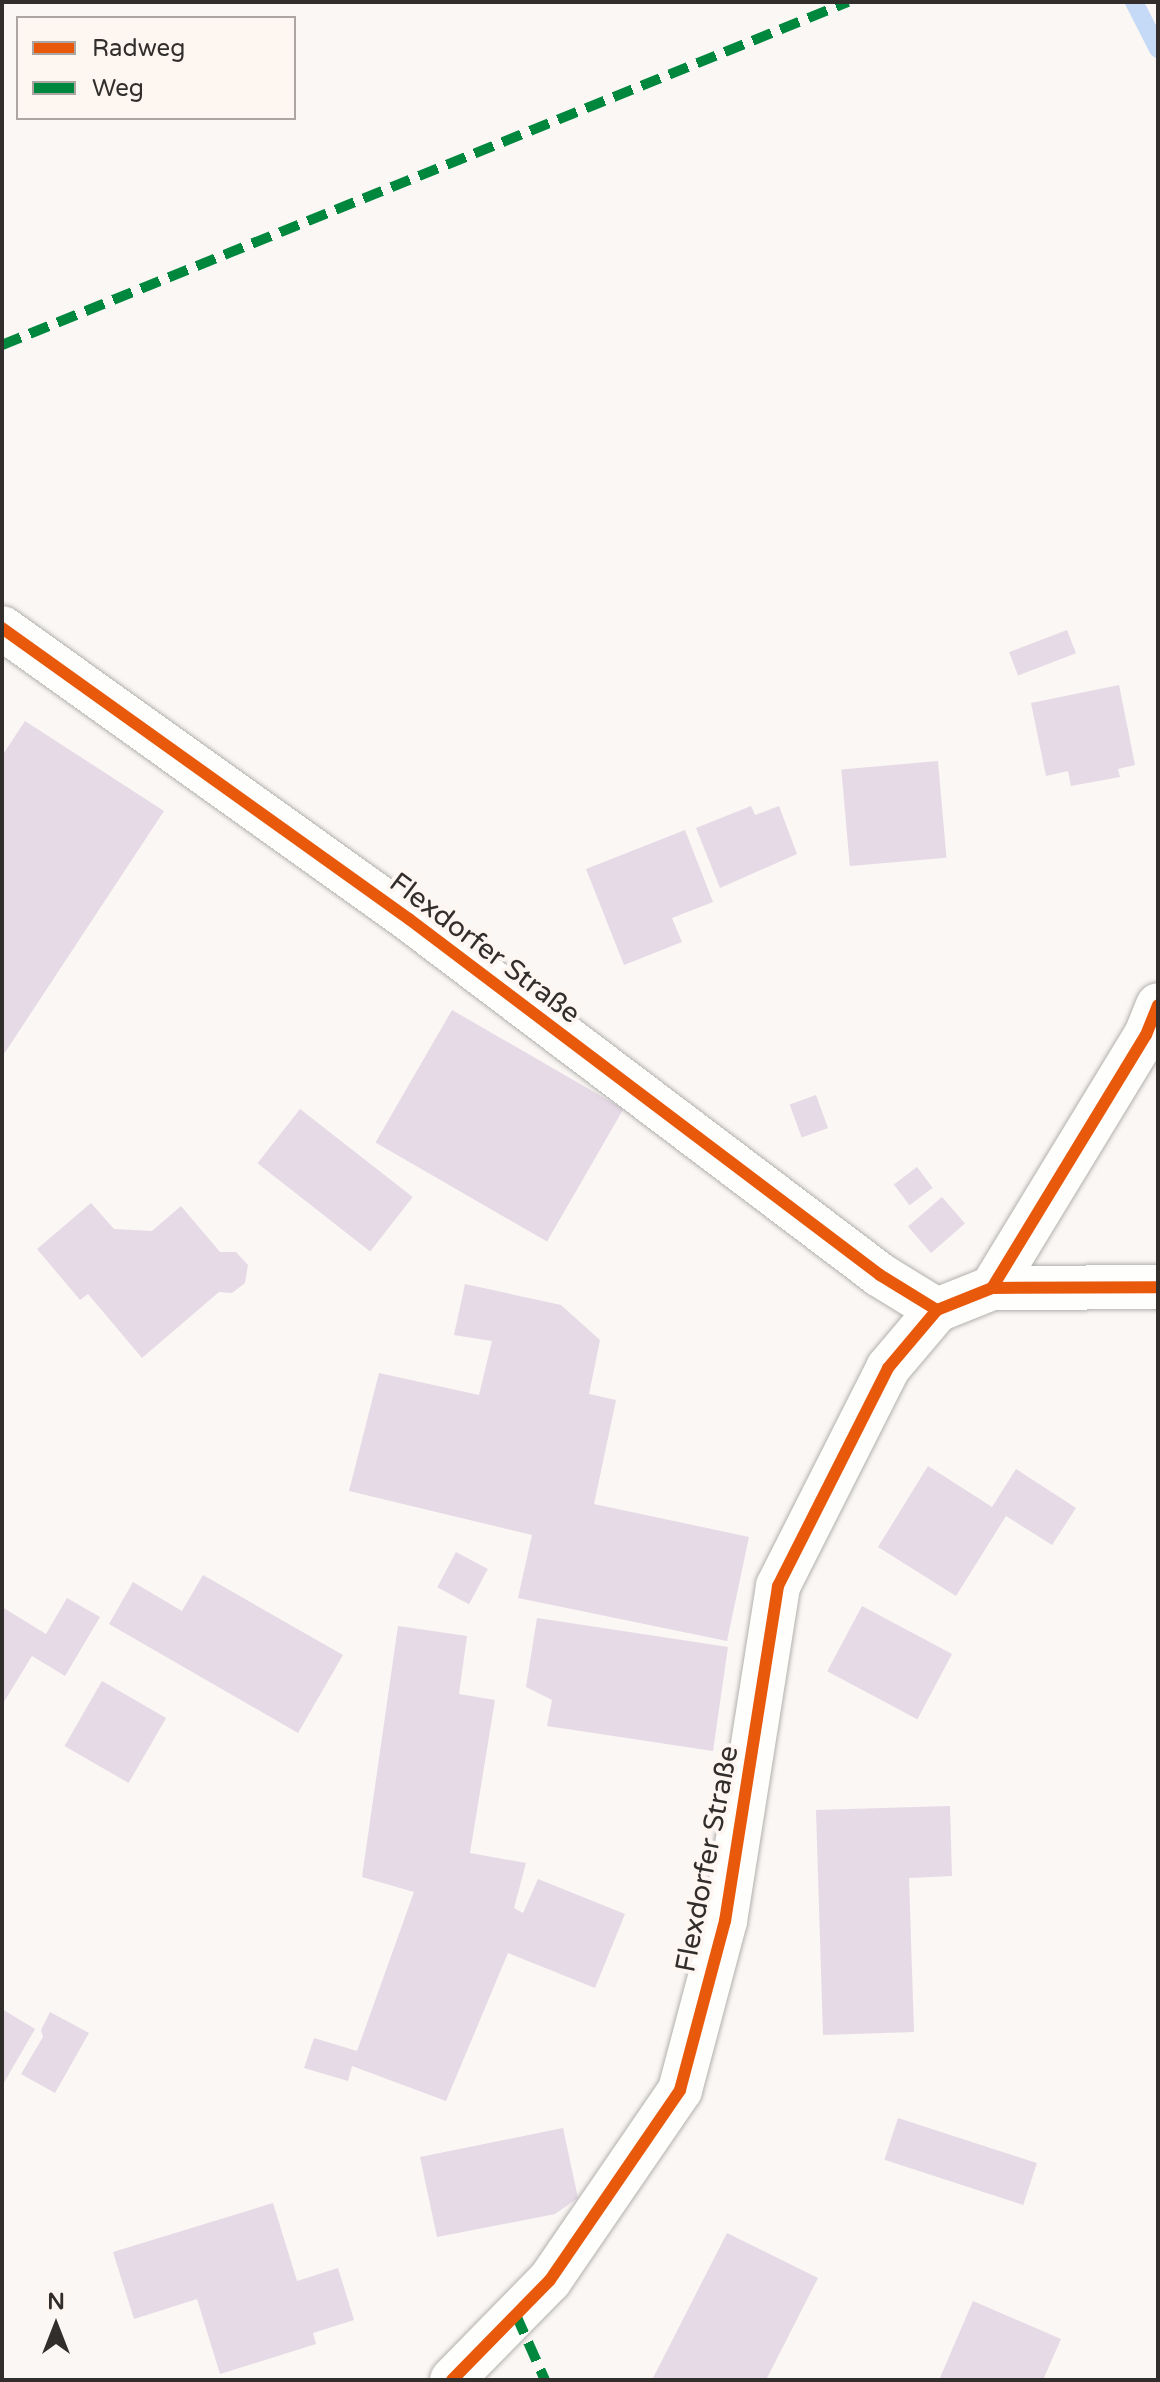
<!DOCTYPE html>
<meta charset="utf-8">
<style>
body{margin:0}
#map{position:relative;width:1160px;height:2382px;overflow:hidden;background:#faf7f4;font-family:"Varela Round",sans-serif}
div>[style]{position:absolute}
.stream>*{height:18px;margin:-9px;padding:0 9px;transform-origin:9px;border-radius:9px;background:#c5daf6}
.building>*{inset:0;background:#e6dae6;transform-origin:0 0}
.roads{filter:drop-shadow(0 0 2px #b2b0ae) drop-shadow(0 0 2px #b2b0ae)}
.minor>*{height:44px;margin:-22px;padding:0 22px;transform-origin:22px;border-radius:22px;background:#fefefd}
.quiet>*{height:10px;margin-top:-5px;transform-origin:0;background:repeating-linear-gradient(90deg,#00873e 0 20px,transparent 0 30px)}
.cycleway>*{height:12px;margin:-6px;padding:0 6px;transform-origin:6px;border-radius:6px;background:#e8590c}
span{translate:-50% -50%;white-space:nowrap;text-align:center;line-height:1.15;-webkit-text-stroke:8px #fdf6f1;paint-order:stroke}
.street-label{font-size:28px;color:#312e2c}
.frame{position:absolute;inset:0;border:4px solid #312e2c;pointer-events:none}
.legend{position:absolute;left:16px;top:16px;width:280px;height:104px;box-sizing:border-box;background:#fdf6f1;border:2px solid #aba6a2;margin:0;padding:10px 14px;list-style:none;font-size:24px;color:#312e2c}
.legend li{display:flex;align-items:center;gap:16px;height:40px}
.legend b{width:40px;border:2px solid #aba6a2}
.north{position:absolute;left:16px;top:2286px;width:80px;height:80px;-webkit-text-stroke:6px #fdf6f1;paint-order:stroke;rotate:0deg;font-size:22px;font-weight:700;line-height:32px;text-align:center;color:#312e2c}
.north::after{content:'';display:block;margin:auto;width:28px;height:36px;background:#312e2c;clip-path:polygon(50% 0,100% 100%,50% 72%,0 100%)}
</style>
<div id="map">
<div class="stream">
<div style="left:1134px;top:2px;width:53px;rotate:62.9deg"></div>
</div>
<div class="building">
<div style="left:1067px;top:630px;width:25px;height:62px;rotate:69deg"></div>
<div style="clip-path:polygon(1119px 685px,1135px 765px,1118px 769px,1120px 777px,1071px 786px,1068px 771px,1046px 776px,1031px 703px)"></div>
<div style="clip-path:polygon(25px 721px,164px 811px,2px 1057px,2px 756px)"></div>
<div style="left:938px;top:761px;width:97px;height:97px;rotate:85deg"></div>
<div style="clip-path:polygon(751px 806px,755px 815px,779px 806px,797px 854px,720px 888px,696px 828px)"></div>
<div style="clip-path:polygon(685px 830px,713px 902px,672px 918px,682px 942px,624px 965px,586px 869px)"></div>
<div style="left:452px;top:1010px;width:198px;height:153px;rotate:30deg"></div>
<div style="left:816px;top:1095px;width:35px;height:28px;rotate:70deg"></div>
<div style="left:300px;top:1109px;width:143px;height:69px;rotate:38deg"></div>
<div style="left:917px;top:1167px;width:26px;height:29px;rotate:53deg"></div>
<div style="left:942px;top:1197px;width:35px;height:45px;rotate:49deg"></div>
<div style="clip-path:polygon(91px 1203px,114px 1229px,152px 1231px,181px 1206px,220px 1252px,236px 1252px,248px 1265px,245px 1283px,232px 1293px,219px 1292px,142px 1358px,88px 1294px,80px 1300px,37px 1249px)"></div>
<div style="clip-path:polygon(465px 1284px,561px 1305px,600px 1340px,589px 1394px,616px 1400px,594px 1504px,749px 1537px,727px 1641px,518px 1598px,532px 1535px,349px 1491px,379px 1373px,479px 1395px,492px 1341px,454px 1335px)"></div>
<div style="clip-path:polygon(928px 1466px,992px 1507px,1016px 1469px,1076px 1508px,1052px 1545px,1006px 1516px,956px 1596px,878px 1547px)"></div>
<div style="left:456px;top:1552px;width:36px;height:40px;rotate:28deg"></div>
<div style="clip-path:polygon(203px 1575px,343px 1655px,298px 1733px,109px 1624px,133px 1582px,182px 1611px)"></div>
<div style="clip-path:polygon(67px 1598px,100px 1617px,65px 1676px,32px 1656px,2px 1705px,2px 1607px,46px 1634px)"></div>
<div style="left:862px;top:1606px;width:102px;height:74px;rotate:28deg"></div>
<div style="clip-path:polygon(537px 1618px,728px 1647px,713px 1751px,547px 1726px,552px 1700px,526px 1687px)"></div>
<div style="clip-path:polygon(398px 1626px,467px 1636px,459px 1694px,495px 1700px,470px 1853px,526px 1863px,514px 1908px,523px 1913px,538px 1879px,625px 1914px,595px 1988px,508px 1953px,446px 2101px,352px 2066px,348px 2081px,304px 2068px,314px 2038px,357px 2051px,414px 1892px,362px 1877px)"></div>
<div style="left:102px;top:1681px;width:74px;height:75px;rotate:30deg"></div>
<div style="clip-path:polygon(950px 1806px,952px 1876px,909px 1878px,914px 2032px,823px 2035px,816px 1810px)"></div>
<div style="clip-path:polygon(2px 2009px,35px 2029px,2px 2086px)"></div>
<div style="clip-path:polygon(50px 2012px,89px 2033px,55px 2093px,21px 2074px,43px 2037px,41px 2030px)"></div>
<div style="left:898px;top:2118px;width:146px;height:44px;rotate:18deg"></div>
<div style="clip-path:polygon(563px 2128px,578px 2198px,555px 2214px,437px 2237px,420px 2157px)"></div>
<div style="clip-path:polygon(273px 2203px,297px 2281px,338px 2268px,354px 2320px,313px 2333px,316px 2344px,220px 2374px,197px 2299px,134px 2319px,113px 2252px)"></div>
<div style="clip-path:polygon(727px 2233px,818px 2278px,766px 2380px,652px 2380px)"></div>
<div style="clip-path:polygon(973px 2301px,1061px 2339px,1043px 2380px,939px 2380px)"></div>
</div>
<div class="roads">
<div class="minor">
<div style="left:2px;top:628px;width:500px;rotate:35.56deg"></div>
<div style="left:409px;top:919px;width:590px;rotate:37.08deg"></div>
<div style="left:880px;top:1275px;width:67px;rotate:31.6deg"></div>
<div style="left:992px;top:1288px;width:296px;rotate:-58.7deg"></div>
<div style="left:1146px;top:1035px;width:32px;rotate:-68deg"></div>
<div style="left:452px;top:2380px;width:140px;rotate:-45.6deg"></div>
<div style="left:550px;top:2280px;width:230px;rotate:-55.6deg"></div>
<div style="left:680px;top:2090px;width:175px;rotate:-75.1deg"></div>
<div style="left:725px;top:1921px;width:339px;rotate:-81deg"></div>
<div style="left:778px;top:1586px;width:244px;rotate:-63.2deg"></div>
<div style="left:888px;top:1368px;width:76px;rotate:-49.8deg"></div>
<div style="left:937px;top:1310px;width:59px;rotate:-21.8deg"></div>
<div style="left:992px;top:1288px;width:166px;rotate:-0.3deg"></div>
</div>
</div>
<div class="quiet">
<div style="left:2px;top:345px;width:913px;rotate:-22.07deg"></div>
<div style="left:516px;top:2315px;width:71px;rotate:66deg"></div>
</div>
<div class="cycleway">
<div style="left:2px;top:628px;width:500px;rotate:35.56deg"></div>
<div style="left:409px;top:919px;width:590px;rotate:37.08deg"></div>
<div style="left:880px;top:1275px;width:67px;rotate:31.6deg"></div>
<div style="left:992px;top:1288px;width:296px;rotate:-58.7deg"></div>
<div style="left:1146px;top:1035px;width:32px;rotate:-68deg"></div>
<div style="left:452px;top:2380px;width:140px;rotate:-45.6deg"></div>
<div style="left:550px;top:2280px;width:230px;rotate:-55.6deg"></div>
<div style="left:680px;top:2090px;width:175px;rotate:-75.1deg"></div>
<div style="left:725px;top:1921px;width:339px;rotate:-81deg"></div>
<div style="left:778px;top:1586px;width:244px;rotate:-63.2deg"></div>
<div style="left:888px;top:1368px;width:76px;rotate:-49.8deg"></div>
<div style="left:937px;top:1310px;width:59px;rotate:-21.8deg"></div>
<div style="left:992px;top:1288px;width:166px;rotate:-0.3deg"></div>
</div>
<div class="street-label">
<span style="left:485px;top:948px;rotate:37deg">Flexdorfer Straße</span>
<span style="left:707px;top:1859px;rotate:-79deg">Flexdorfer Straße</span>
</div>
<div class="frame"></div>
<ul class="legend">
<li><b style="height:10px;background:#e8590c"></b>Radweg</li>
<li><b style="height:10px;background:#00873e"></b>Weg</li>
</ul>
<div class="north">N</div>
</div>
